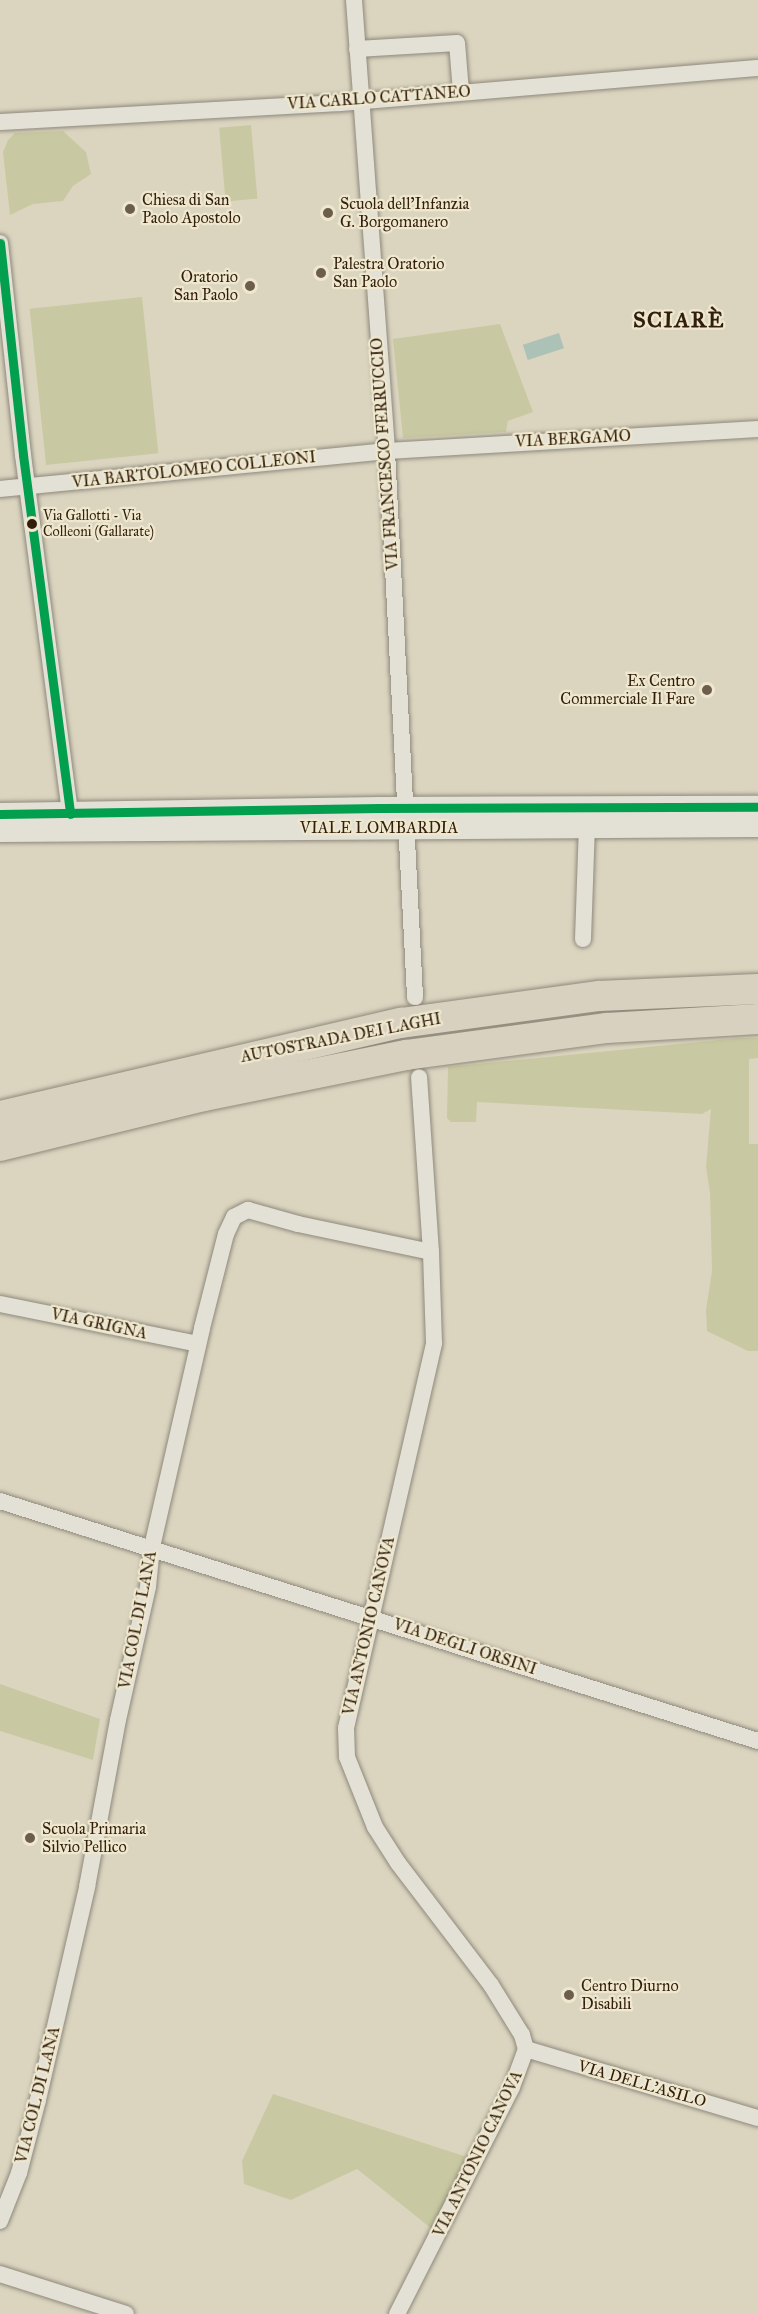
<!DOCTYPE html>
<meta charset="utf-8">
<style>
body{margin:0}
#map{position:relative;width:758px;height:2314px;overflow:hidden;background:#dbd5c0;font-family:"IM FELL Great Primer",serif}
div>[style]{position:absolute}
.green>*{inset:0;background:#c8c9a2;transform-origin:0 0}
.water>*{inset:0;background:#acc2b7;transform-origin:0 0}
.roads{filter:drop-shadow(0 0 2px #8f897b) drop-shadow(0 0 2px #8f897b)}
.minor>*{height:16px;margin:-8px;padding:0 8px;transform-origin:8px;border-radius:8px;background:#e3e0d5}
.secondary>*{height:22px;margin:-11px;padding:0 11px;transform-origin:11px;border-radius:11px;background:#e3e0d5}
.motorway>*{height:30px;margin:-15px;padding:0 15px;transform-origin:15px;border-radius:15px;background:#d8d1c0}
.bus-1>*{height:9px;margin:-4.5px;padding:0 4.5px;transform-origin:4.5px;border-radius:4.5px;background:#029f4e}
.dots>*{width:16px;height:16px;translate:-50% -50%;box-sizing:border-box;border:3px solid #efe8ce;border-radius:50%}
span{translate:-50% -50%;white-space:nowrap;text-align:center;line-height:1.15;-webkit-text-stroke:4.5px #efe8ce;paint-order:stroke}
.bus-label{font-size:14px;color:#311e0c}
.left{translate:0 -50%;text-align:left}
.street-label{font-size:16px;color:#311e0c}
.poi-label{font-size:16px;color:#311e0c}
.right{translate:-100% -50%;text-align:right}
.district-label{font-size:22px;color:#311e0c;font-weight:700;letter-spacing:1.5px}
</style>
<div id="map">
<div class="green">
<div style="left:251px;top:125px;width:74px;height:32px;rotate:85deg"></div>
<div style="clip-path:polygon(63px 131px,86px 152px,91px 174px,73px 186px,63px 201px,33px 204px,10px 215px,3px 152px,8px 140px,15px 133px)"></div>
<div style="left:142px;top:297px;width:157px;height:113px;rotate:84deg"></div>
<div style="clip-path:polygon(500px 324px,533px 412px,508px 421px,506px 432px,403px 438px,393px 339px)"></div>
<div style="clip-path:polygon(739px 1038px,758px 1038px,758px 1058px,749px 1059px,749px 1144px,758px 1144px,758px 1351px,748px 1351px,707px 1331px,706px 1310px,712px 1271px,710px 1193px,706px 1167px,711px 1109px,702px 1114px,477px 1102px,476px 1122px,451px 1122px,447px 1118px,448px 1067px)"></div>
<div style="clip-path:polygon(0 1684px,100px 1719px,93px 1760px,0 1731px)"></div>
<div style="clip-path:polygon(273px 2094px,467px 2157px,432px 2229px,357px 2169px,291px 2200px,244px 2184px,242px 2161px)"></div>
</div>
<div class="water">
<div style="left:559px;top:333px;width:16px;height:38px;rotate:72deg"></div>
</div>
<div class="roads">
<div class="minor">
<div style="left:354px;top:0;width:452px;rotate:85.8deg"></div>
<div style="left:387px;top:451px;width:547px;rotate:87.06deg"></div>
<div style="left:357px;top:49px;width:100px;rotate:-3.4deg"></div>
<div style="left:457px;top:43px;width:49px;rotate:85.3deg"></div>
<div style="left:0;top:122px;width:341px;rotate:-3.2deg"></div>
<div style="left:340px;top:103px;width:419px;rotate:-4.8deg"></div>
<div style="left:0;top:243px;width:213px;rotate:83.8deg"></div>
<div style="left:23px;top:455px;width:362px;rotate:82.5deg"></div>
<div style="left:0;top:489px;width:389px;rotate:-5.6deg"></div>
<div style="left:387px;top:451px;width:372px;rotate:-3.4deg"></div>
<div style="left:583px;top:939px;width:112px;rotate:-88deg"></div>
<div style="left:0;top:1304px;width:202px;rotate:11.4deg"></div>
<div style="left:0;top:1501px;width:795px;rotate:17.57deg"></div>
<div style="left:526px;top:2049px;width:242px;rotate:16.6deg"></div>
<div style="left:0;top:2221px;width:52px;rotate:-68.4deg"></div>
<div style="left:19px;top:2173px;width:75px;rotate:-75.4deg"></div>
<div style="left:38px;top:2100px;width:219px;rotate:-77deg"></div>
<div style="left:87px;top:1887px;width:170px;rotate:-79.5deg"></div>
<div style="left:118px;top:1720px;width:136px;rotate:-77.3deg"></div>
<div style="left:148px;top:1587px;width:40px;rotate:-84.3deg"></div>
<div style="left:152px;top:1547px;width:225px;rotate:-77.1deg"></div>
<div style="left:202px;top:1328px;width:97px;rotate:-75.7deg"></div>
<div style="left:226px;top:1234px;width:19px;rotate:-65deg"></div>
<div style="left:234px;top:1217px;width:16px;rotate:-27deg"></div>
<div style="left:248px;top:1210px;width:52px;rotate:15.6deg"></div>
<div style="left:298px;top:1224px;width:136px;rotate:11.9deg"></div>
<div style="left:0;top:2274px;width:132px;rotate:17.6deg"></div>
<div style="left:397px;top:2314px;width:254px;rotate:-63.1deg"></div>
<div style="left:512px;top:2087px;width:40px;rotate:-69.8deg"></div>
<div style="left:526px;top:2049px;width:15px;rotate:-106deg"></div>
<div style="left:522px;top:2035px;width:59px;rotate:-121.8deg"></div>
<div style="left:491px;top:1985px;width:153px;rotate:-127.3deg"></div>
<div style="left:398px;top:1863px;width:43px;rotate:-122.6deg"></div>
<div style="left:375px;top:1827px;width:75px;rotate:-111.8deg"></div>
<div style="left:347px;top:1757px;width:29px;rotate:-92deg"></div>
<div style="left:346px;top:1728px;width:395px;rotate:-77.1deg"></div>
<div style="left:434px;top:1343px;width:91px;rotate:-91.9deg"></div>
<div style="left:431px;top:1252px;width:175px;rotate:-93.9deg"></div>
</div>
<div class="secondary">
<div style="left:0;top:814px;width:379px;rotate:-0.9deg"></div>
<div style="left:379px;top:808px;width:379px;rotate:-0.2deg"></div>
<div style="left:0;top:831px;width:758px;rotate:-0.38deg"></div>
</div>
<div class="motorway">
<div style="left:0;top:1116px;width:412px;rotate:-13.1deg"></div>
<div style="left:401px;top:1023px;width:200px;rotate:-7.8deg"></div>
<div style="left:599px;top:996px;width:159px;rotate:-2.5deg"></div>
<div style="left:0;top:1146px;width:210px;rotate:-13.8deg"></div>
<div style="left:204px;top:1096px;width:206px;rotate:-11.5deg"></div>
<div style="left:406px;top:1055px;width:203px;rotate:-7.7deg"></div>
<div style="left:607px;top:1028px;width:151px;rotate:-3.4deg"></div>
</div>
</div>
<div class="bus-1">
<div style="left:0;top:243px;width:213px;rotate:83.8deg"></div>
<div style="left:23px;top:455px;width:362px;rotate:82.5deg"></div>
<div style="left:0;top:814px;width:379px;rotate:-0.9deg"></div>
<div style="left:379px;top:808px;width:379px;rotate:-0.2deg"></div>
</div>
<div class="dots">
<div style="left:130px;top:209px;background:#6c5e4b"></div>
<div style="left:328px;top:213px;background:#6c5e4b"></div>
<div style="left:321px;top:273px;background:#6c5e4b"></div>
<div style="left:250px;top:286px;background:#6c5e4b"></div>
<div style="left:32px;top:524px;background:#311e0c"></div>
<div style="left:707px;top:690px;background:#6c5e4b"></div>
<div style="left:30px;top:1838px;background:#6c5e4b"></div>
<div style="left:569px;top:1995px;background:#6c5e4b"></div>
</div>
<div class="bus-label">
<span class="left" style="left:43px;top:524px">Via Gallotti - Via<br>Colleoni (Gallarate)</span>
</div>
<div class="street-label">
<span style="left:379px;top:98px;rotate:-4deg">VIA CARLO CATTANEO</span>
<span style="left:573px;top:439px;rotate:-3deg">VIA BERGAMO</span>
<span style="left:385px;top:454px;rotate:-94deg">VIA FRANCESCO FERRUCCIO</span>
<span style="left:194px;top:470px;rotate:-6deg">VIA BARTOLOMEO COLLEONI</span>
<span style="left:379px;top:828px">VIALE LOMBARDIA</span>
<span style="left:341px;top:1038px;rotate:-11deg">AUTOSTRADA DEI LAGHI</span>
<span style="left:99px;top:1324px;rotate:12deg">VIA GRIGNA</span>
<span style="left:138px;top:1620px;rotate:-79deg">VIA COL DI LANA</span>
<span style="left:369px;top:1626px;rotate:-77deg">VIA ANTONIO CANOVA</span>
<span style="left:465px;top:1647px;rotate:18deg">VIA DEGLI ORSINI</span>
<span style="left:642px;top:2084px;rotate:16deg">VIA DELL'ASILO</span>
<span style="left:38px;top:2095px;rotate:-76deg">VIA COL DI LANA</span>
<span style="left:478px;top:2154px;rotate:-64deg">VIA ANTONIO CANOVA</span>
</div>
<div class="poi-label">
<span class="left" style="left:142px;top:209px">Chiesa di San<br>Paolo Apostolo</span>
<span class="left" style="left:340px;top:213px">Scuola dell'Infanzia<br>G. Borgomanero</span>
<span class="left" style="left:333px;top:273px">Palestra Oratorio<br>San Paolo</span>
<span class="right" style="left:238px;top:286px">Oratorio<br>San Paolo</span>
<span class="right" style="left:695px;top:690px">Ex Centro<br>Commerciale Il Fare</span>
<span class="left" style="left:42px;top:1838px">Scuola Primaria<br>Silvio Pellico</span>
<span class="left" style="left:581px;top:1995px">Centro Diurno<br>Disabili</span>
</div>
<div class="district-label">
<span style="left:679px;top:320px">SCIARÈ</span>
</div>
</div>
